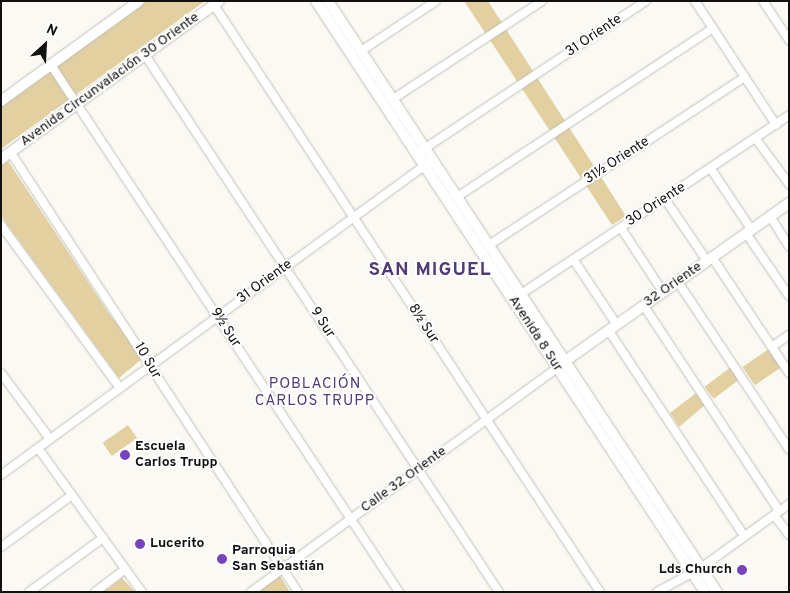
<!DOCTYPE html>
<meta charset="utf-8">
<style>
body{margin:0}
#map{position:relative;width:790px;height:593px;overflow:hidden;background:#fbf9f3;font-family:Overpass,sans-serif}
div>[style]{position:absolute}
.green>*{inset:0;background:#e2d0a1;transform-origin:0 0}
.roads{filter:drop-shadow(0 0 1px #c2c0ba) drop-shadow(0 0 1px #c2c0ba)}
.minor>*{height:8px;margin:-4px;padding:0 4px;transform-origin:4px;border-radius:4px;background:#fff}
.tertiary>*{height:10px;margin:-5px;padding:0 5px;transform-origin:5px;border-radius:5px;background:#fff}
.dots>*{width:14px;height:14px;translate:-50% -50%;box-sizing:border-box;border:2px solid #fff;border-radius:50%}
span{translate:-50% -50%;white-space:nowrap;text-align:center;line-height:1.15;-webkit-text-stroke:4px #fff;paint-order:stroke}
.street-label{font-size:14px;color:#11100e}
.poi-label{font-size:14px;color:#11100e;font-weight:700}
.left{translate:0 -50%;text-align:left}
.right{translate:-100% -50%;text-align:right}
.neighbourhood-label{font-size:15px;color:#513a77;letter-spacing:1px}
.district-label{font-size:19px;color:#513a77;font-weight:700;letter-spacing:1px}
.frame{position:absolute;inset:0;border:2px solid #11100e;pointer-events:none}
.north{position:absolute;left:20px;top:20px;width:50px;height:50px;-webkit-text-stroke:4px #fff;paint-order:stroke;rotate:25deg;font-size:14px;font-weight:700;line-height:20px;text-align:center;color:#11100e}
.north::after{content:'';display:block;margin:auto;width:18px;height:22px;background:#11100e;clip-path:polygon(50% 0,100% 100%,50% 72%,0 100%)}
</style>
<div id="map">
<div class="green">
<div style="clip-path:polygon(147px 1px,205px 1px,1px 149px,1px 106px)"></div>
<div style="clip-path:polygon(464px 1px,488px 1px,626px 216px,612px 225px)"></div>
<div style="clip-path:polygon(8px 161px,108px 312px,143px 358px,119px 378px,1px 216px,1px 166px)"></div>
<div style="left:769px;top:349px;width:22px;height:32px;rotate:56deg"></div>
<div style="left:731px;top:367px;width:15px;height:33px;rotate:53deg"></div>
<div style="clip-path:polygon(696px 393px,705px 405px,679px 427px,670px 413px)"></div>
<div style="left:128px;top:425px;width:16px;height:31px;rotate:55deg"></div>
<div style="clip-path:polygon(278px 573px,290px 592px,262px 592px,259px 588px)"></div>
<div style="clip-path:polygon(122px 578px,135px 592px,103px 592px)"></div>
</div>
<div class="roads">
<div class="minor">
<div style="left:695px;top:1px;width:148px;rotate:56.8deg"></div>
<div style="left:763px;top:1px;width:47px;rotate:56.3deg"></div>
<div style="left:214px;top:5px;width:703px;rotate:56.67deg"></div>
<div style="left:361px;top:51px;width:90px;rotate:-33.7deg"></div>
<div style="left:145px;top:55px;width:643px;rotate:56.61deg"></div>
<div style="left:51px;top:65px;width:632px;rotate:56.56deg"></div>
<div style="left:393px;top:99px;width:178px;rotate:-33.3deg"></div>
<div style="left:756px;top:139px;width:56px;rotate:53.7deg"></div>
<div style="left:421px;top:151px;width:270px;rotate:-33.7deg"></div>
<div style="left:11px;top:153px;width:524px;rotate:56.83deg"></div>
<div style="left:711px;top:169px;width:72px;rotate:56.3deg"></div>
<div style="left:457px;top:197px;width:307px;rotate:-33.4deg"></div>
<div style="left:665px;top:199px;width:75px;rotate:55.9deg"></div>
<div style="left:770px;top:216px;width:36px;rotate:58deg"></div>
<div style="left:1px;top:225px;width:202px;rotate:53.9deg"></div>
<div style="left:621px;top:228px;width:77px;rotate:56.7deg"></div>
<div style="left:746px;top:233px;width:76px;rotate:55.7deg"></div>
<div style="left:489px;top:245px;width:306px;rotate:-33.3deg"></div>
<div style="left:712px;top:257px;width:139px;rotate:56.4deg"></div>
<div style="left:573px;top:259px;width:79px;rotate:56.3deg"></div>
<div style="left:678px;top:282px;width:201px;rotate:56.4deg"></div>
<div style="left:521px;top:294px;width:322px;rotate:-33.7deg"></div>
<div style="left:644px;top:306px;width:245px;rotate:56.6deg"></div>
<div style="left:609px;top:331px;width:245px;rotate:56.6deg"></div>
<div style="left:773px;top:346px;width:19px;rotate:-35deg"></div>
<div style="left:1px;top:373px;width:82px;rotate:53.4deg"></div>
<div style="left:38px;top:448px;width:178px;rotate:54.2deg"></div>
<div style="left:1px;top:475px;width:529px;rotate:-36.15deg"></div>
<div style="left:774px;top:515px;width:25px;rotate:53deg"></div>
<div style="left:1px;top:547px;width:88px;rotate:-36.2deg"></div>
<div style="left:29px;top:592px;width:92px;rotate:-36.1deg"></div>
<div style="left:95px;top:592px;width:38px;rotate:-37deg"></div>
<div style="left:251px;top:592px;width:379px;rotate:-36.2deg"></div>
<div style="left:657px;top:592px;width:50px;rotate:-28.6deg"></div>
<div style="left:701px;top:568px;width:109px;rotate:-36deg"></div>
</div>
<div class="tertiary">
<div style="left:316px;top:1px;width:708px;rotate:56.65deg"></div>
<div style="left:328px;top:1px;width:708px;rotate:56.65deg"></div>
<div style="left:1px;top:101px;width:170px;rotate:-35.9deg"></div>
<div style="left:1px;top:159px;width:269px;rotate:-35.9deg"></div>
<div style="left:561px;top:364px;width:279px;rotate:-35.2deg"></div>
</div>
</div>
<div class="dots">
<div style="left:125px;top:455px;background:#7543bb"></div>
<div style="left:140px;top:544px;background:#7543bb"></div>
<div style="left:222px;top:559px;background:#7543bb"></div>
<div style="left:742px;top:570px;background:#7543bb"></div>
</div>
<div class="street-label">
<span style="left:594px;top:36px;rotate:-34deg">31 Oriente</span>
<span style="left:110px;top:80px;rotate:-36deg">Avenida Circunvalación 30 Oriente</span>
<span style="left:617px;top:161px;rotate:-33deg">31½ Oriente</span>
<span style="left:656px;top:205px;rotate:-33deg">30 Oriente</span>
<span style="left:265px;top:282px;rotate:-36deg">31 Oriente</span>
<span style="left:673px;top:285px;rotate:-35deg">32 Oriente</span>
<span style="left:322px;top:323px;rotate:57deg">9 Sur</span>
<span style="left:423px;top:324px;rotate:57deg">8½ Sur</span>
<span style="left:225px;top:328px;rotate:57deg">9½ Sur</span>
<span style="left:535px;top:334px;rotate:57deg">Avenida 8 Sur</span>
<span style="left:147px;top:361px;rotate:60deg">10 Sur</span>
<span style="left:404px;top:480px;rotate:-36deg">Calle 32 Oriente</span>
</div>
<div class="poi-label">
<span class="left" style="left:135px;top:455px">Escuela<br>Carlos Trupp</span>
<span class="left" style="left:150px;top:544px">Lucerito</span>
<span class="left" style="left:232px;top:559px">Parroquia<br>San Sebastián</span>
<span class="right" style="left:732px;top:570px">Lds Church</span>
</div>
<div class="neighbourhood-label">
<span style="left:315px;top:393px">POBLACIÓN<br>CARLOS TRUPP</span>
</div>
<div class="district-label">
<span style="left:430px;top:271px">SAN MIGUEL</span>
</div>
<div class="frame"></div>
<div class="north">N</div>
</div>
